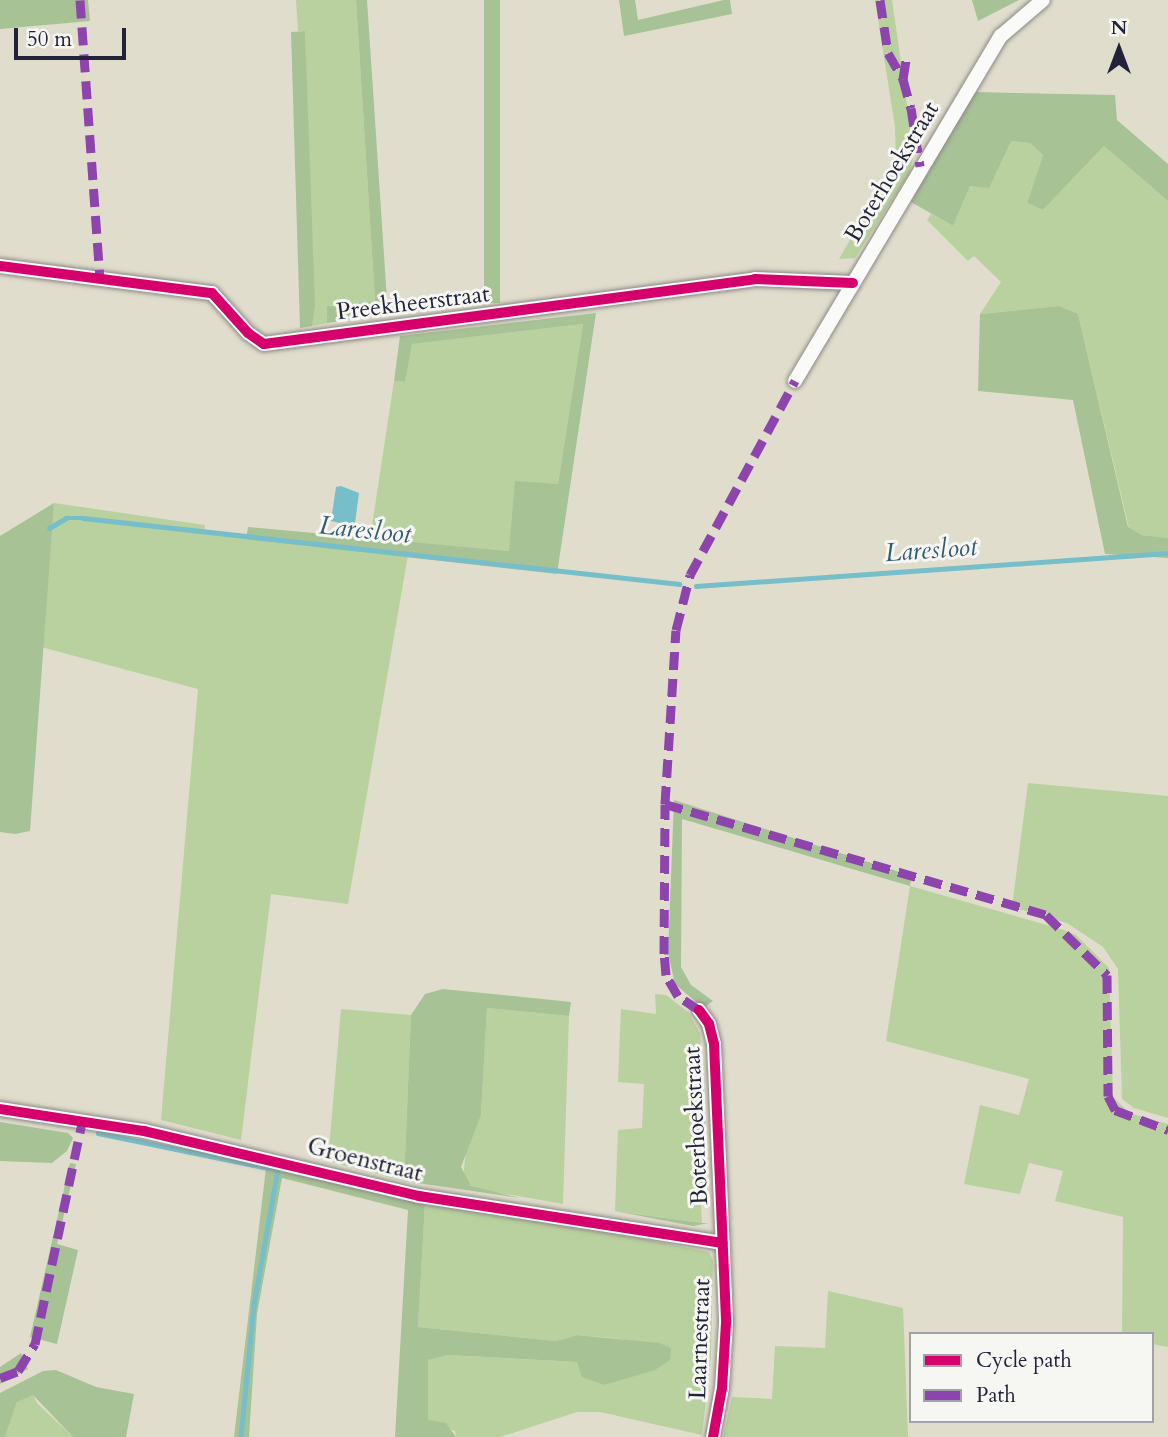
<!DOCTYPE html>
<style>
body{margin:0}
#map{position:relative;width:1168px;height:1437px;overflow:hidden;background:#e1ddcd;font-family:Cardo,serif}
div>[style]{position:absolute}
.green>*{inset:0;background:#b8d19e}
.forest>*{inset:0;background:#a7c295;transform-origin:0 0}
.water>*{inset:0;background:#76bec9}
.stream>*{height:4.5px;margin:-2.25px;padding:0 2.25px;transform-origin:2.25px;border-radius:2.25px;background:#76bec9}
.roads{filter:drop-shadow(0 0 2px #8b8985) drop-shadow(0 0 2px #8b8985)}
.street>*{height:14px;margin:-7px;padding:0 7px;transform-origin:7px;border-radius:7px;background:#fafaf8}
.quiet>*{height:9px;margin-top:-4.5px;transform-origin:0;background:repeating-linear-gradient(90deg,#8e44ad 0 18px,transparent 0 27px)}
.cycleway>*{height:10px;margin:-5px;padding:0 5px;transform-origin:5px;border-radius:5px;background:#d6006c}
span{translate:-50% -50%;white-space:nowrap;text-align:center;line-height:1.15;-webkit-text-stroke:6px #f6f6f2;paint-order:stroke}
.street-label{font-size:24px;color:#22223b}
.water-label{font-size:26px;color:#315b73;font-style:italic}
.legend{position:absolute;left:909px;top:1332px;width:245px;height:91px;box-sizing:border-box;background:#f6f6f2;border:2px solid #a1a1a9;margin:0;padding:9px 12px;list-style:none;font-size:21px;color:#22223b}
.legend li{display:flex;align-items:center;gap:14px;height:35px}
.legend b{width:35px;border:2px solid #a1a1a9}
.north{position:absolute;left:1084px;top:14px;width:70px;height:70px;-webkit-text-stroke:5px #f6f6f2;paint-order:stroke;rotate:0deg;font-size:19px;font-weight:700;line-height:28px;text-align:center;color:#22223b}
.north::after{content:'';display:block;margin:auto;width:24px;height:32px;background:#22223b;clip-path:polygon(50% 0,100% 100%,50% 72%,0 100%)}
.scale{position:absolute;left:14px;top:28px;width:112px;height:32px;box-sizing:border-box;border:4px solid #22223b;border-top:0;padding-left:9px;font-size:21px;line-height:24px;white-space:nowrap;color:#22223b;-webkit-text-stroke:5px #f6f6f2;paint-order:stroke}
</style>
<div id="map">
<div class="green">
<div style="clip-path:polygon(296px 0,356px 0,375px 301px,327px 306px,327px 323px,312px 326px,305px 31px,298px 31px)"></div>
<div style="clip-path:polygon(875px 0,892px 0,914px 153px,910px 172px,855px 258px,839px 259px,896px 160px,895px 127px)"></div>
<div style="clip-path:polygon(1011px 141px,1030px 143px,1043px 155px,1027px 203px,1043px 210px,1104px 146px,1168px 201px,1168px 538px,1142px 535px,1129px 528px,1078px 314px,1058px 306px,980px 314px,1001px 282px,974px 256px,968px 261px,927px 220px,931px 214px,953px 226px,970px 186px)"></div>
<div style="clip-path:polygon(583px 324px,558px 484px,509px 551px,370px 539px,394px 381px,405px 382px,411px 344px)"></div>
<div style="clip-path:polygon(54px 503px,205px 525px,204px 534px,408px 555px,348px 904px,271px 894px,241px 1140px,161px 1120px,198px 689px,41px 647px)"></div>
<div style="clip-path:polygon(1028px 783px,1168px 796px,1168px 1118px,1134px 1108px,1122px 1099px,1118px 969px,1103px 947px,1067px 923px,1012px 907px)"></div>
<div style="clip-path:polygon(910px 886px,1061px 929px,1076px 935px,1109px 968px,1113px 1097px,1129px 1113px,1168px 1124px,1168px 1347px,1152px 1344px,1152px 1334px,1122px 1334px,1123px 1217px,1055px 1201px,1063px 1171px,1029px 1163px,1020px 1194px,964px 1184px,980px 1105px,1019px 1115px,1029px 1079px,886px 1041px)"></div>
<div style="clip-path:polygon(655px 994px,666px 995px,688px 1012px,700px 1033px,704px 1093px,695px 1094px,702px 1223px,615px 1211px,618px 1130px,642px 1128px,644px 1084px,618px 1082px,621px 1009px,656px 1014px)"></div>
<div style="clip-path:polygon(487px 1008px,569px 1016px,563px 1204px,489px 1191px,471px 1186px,463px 1177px,466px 1151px,481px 1115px)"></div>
<div style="clip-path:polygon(341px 1009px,411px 1015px,404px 1181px,328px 1161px)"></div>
<div style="clip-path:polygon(425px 1203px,577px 1226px,709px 1252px,713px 1261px,711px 1355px,702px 1435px,600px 1412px,577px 1412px,500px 1437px,456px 1437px,455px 1431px,428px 1421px,427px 1360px,448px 1355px,577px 1362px,605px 1385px,627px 1378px,671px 1348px,614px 1338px,577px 1335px,556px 1341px,418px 1327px)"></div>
<div style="clip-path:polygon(828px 1291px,903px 1308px,908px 1437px,723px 1437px,732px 1397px,772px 1399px,775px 1346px,825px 1348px)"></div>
<div style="clip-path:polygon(33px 1394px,37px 1403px,73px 1437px,5px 1437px,17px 1402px)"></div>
</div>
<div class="forest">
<div style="clip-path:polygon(0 0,88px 0,90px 21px,0 29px)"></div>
<div style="clip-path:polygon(356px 0,367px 0,388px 315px,327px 323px,327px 306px,375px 301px)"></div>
<div style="left:484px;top:0;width:16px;height:303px"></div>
<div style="clip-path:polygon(619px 0,635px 0,638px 20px,724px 0,730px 0,732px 14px,624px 36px)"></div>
<div style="clip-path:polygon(972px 0,1019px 0,978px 21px)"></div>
<div style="clip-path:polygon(305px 31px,315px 305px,312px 326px,300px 328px,291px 32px)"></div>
<div style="clip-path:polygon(973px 92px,1115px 95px,1117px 120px,1168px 164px,1168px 201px,1104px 146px,1043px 210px,1027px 203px,1043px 155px,1030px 143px,1011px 141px,989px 188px,970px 186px,953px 226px,911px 202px)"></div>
<div style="clip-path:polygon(1059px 306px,1078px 314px,1128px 527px,1142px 535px,1168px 538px,1168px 558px,1105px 554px,1073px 400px,978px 391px,980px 314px)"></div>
<div style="clip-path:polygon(596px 313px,557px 574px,246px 539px,248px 527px,509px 551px,515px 481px,558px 484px,583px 324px,412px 344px,405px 382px,394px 381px,400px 336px)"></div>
<div style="clip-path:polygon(54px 503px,30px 831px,15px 834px,0 832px,0 536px)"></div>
<div style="clip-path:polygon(674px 800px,912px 876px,910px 886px,682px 819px,681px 967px,691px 985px,713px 1001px,703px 1008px,675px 984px,668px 953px)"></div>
<div style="clip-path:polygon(443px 989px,571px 1002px,569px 1016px,487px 1008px,481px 1115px,461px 1167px,471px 1186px,520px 1198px,404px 1181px,411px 1015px,425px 994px)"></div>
<div style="clip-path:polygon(704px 1093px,708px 1197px,701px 1196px,695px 1094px)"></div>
<div style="clip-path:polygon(0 1122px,68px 1133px,73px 1138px,67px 1151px,52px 1163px,0 1161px)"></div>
<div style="clip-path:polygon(70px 1163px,76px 1164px,57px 1244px,78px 1250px,57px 1344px,30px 1337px)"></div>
<div style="clip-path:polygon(266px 1168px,425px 1203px,418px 1327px,556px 1341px,577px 1335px,659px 1343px,671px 1348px,670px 1360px,655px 1370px,605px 1385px,582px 1377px,577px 1362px,448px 1355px,428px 1360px,428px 1420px,446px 1423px,456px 1437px,395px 1437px,408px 1210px,282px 1178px,257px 1314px,249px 1437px,234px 1437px)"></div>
<div style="clip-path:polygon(614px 1211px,702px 1223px,709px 1223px,693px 1226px)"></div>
<div style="clip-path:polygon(21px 1353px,28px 1369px,0 1384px,0 1367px)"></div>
<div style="clip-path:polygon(56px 1370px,96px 1387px,134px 1394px,126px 1437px,73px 1437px,33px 1395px,17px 1402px,5px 1437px,0 1437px,0 1393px,43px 1371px)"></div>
</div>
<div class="water">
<div style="clip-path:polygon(341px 486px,359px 493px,355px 523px,349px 525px,331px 521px,336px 487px)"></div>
</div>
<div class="stream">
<div style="left:49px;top:528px;width:20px;rotate:-30deg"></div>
<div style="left:66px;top:518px;width:17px"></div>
<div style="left:83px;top:518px;width:600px;rotate:6.32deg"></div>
<div style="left:696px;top:586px;width:473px;rotate:-4deg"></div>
<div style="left:98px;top:1133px;width:184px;rotate:11.6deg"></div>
<div style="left:278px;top:1170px;width:137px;rotate:100.1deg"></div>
<div style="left:254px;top:1305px;width:133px;rotate:95.6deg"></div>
</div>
<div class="roads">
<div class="street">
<div style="left:0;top:266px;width:214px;rotate:7.3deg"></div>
<div style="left:212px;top:293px;width:54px;rotate:48deg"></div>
<div style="left:248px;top:333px;width:19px;rotate:35deg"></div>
<div style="left:264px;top:344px;width:495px;rotate:-7.5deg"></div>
<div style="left:755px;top:279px;width:98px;rotate:2.3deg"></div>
<div style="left:795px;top:381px;width:402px;rotate:-59.2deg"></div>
<div style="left:1001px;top:36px;width:55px;rotate:-40.6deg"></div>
<div style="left:699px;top:1010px;width:17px;rotate:54deg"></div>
<div style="left:709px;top:1024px;width:21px;rotate:76deg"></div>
<div style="left:714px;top:1044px;width:279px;rotate:87.5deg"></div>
<div style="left:726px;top:1323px;width:65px;rotate:93.5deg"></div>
<div style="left:722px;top:1388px;width:50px;rotate:100.4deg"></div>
<div style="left:0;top:1109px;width:146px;rotate:8.7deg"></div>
<div style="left:144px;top:1131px;width:283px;rotate:13.3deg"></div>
<div style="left:419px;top:1196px;width:307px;rotate:8.8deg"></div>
</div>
</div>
<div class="quiet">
<div style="left:80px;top:0;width:279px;rotate:85.9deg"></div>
<div style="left:880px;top:0;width:54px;rotate:81.4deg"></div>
<div style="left:888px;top:53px;width:30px;rotate:60deg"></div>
<div style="left:903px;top:79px;width:30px;rotate:75deg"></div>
<div style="left:911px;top:108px;width:59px;rotate:81.2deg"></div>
<div style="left:903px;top:79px;width:26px;rotate:-81deg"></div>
<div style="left:665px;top:804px;width:397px;rotate:16.2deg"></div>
<div style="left:1046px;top:915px;width:86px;rotate:44.5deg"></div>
<div style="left:1107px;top:975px;width:121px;rotate:89.5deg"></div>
<div style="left:1108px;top:1096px;width:16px;rotate:63deg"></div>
<div style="left:1115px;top:1110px;width:57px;rotate:20.7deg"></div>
<div style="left:699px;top:1010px;width:25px;rotate:-146deg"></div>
<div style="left:678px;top:996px;width:24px;rotate:-120deg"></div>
<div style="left:666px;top:975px;width:21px;rotate:-95deg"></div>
<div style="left:664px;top:954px;width:150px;rotate:-89.6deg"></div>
<div style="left:665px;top:804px;width:174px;rotate:-86.4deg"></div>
<div style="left:676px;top:630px;width:57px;rotate:-75.7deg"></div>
<div style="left:690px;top:575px;width:221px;rotate:-61.6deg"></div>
<div style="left:0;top:1378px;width:19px;rotate:-21deg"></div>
<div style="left:18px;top:1371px;width:32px;rotate:-58deg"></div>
<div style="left:35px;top:1344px;width:226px;rotate:-78deg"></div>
</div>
<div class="cycleway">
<div style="left:0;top:266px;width:214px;rotate:7.3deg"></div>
<div style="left:212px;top:293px;width:54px;rotate:48deg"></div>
<div style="left:248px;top:333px;width:19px;rotate:35deg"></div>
<div style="left:264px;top:344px;width:495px;rotate:-7.5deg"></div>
<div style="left:755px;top:279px;width:98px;rotate:2.3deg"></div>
<div style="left:699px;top:1010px;width:17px;rotate:54deg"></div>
<div style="left:709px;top:1024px;width:21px;rotate:76deg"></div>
<div style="left:714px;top:1044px;width:279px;rotate:87.5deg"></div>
<div style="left:726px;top:1323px;width:65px;rotate:93.5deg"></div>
<div style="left:722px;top:1388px;width:50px;rotate:100.4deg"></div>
<div style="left:0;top:1109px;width:146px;rotate:8.7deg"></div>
<div style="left:144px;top:1131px;width:283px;rotate:13.3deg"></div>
<div style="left:419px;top:1196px;width:307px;rotate:8.8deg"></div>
</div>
<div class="street-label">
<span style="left:892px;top:172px;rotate:-59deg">Boterhoekstraat</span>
<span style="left:413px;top:303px;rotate:-7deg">Preekheerstraat</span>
<span style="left:696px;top:1126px;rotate:-93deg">Boterhoekstraat</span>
<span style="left:365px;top:1160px;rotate:14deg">Groenstraat</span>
<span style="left:700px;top:1339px;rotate:-88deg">Laarnestraat</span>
</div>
<div class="water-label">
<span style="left:365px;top:530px;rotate:6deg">Laresloot</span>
<span style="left:931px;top:550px;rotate:-4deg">Laresloot</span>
</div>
<ul class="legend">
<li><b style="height:9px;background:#d6006c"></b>Cycle path</li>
<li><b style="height:9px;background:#8e44ad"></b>Path</li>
</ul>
<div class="north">N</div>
<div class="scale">50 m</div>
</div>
